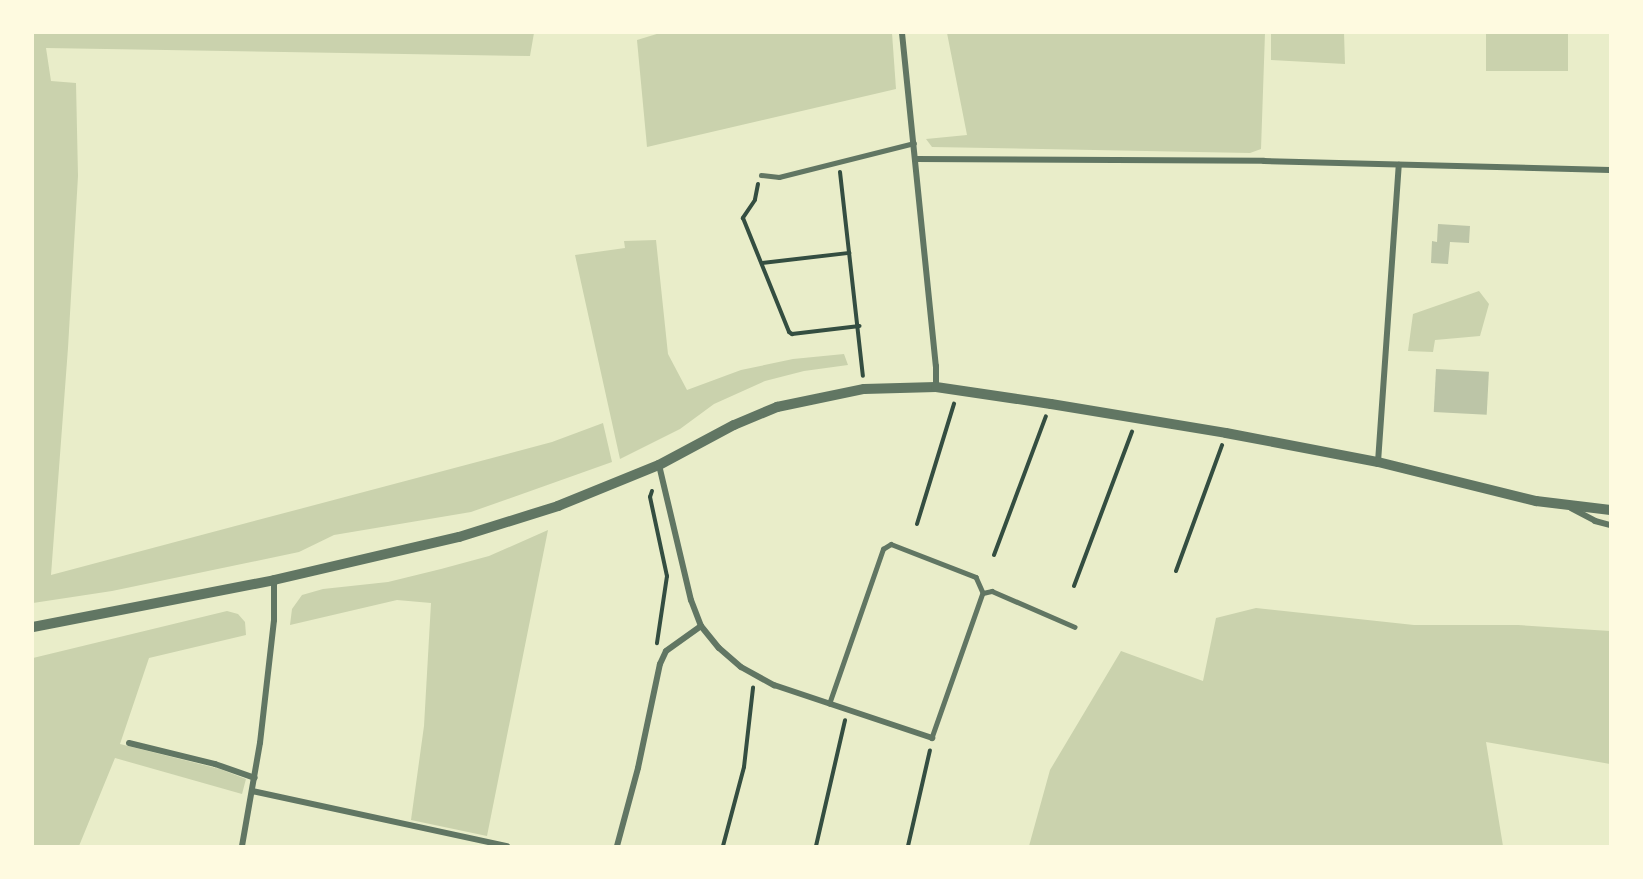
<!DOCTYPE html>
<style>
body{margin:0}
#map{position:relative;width:1643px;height:879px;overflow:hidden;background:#e9edc9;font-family:Georgia,serif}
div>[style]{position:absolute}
.green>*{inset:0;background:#cad2ad;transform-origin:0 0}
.building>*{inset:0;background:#bcc5a7;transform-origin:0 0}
.path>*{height:4px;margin:-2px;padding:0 2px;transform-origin:2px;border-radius:2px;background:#344e41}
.service>*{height:4.5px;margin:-2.25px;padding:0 2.25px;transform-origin:2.25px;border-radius:2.25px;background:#617663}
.minor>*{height:6px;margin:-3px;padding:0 3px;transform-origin:3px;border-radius:3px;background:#617663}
.tertiary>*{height:10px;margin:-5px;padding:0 5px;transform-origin:5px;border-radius:5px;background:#617663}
span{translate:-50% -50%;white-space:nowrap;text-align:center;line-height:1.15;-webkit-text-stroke:4.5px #fefae0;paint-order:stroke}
.frame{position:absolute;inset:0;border:34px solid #fefae0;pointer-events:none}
</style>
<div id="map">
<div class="green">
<div style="clip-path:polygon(33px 33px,534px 33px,530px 56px,46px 48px,51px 81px,76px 83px,78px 176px,68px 348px,51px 575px,552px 442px,603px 423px,612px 462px,471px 512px,334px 535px,299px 552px,112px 591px,33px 603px)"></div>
<div style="clip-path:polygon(660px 33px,892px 33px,896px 89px,647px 147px,637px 40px)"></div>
<div style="clip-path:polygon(947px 33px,1265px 33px,1261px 149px,1250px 153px,932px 147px,926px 139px,967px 135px)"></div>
<div style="clip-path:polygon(1271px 33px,1344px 33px,1345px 64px,1271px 60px)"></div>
<div style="left:1486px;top:33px;width:82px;height:38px"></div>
<div style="clip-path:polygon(656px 240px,668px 354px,687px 390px,741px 370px,793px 359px,844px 354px,848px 365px,804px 371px,765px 381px,714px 404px,680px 429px,620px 459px,575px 255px,625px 248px,624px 241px)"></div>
<div style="clip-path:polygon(1479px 291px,1489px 304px,1480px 336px,1435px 340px,1433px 352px,1408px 351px,1413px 314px)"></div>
<div style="clip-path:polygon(548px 530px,487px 836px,411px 820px,424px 726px,431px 603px,397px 600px,290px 625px,292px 609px,302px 595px,323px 589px,388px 582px,441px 569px,489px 556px)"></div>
<div style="clip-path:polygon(1256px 608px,1414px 625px,1518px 625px,1610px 631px,1610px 764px,1486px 742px,1503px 846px,1029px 846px,1050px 770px,1121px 651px,1203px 681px,1216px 618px)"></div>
<div style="clip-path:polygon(227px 611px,238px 614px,245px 622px,246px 635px,149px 658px,120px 744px,220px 769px,246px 779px,242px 794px,115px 758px,79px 846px,33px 846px,33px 658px)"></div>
</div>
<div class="building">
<div style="clip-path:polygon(1438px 224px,1470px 226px,1469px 243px,1450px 242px,1448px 264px,1431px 263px,1432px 241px,1437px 242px)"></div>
<div style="left:1436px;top:369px;width:53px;height:43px;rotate:3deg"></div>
</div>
<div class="path">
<div style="left:840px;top:172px;width:205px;rotate:83.6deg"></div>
<div style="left:758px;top:184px;width:16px;rotate:101deg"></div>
<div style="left:755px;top:200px;width:22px;rotate:124deg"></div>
<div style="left:743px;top:218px;width:123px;rotate:68deg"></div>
<div style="left:789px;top:332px;width:4px;rotate:34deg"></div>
<div style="left:792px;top:334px;width:68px;rotate:-6.7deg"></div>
<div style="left:762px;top:263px;width:88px;rotate:-6.6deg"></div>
<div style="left:652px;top:491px;width:6px;rotate:108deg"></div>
<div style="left:650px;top:497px;width:81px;rotate:77.9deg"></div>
<div style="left:667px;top:576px;width:68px;rotate:98.5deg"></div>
<div style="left:917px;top:524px;width:126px;rotate:-72.9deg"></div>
<div style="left:994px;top:555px;width:148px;rotate:-69.5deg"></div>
<div style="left:1176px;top:571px;width:134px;rotate:-69.9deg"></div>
<div style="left:1074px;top:586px;width:165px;rotate:-69.4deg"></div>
<div style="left:723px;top:846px;width:82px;rotate:-75.1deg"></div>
<div style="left:744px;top:767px;width:80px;rotate:-83.5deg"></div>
<div style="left:816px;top:846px;width:129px;rotate:-77deg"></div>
<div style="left:908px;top:846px;width:98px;rotate:-77.1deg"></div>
</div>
<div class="service">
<div style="left:761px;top:175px;width:18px;rotate:6deg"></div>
<div style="left:779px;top:177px;width:139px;rotate:-14.1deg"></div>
<div style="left:983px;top:593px;width:9px;rotate:-13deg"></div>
<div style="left:992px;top:591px;width:90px;rotate:23.4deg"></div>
<div style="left:829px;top:704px;width:164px;rotate:-70.8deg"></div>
<div style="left:883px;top:549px;width:9px;rotate:-32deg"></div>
<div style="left:891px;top:544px;width:91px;rotate:21.2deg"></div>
<div style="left:976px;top:577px;width:17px;rotate:66deg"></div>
<div style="left:983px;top:593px;width:154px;rotate:109.4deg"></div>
</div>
<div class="minor">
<div style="left:902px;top:33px;width:335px;rotate:84.2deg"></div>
<div style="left:936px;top:366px;width:21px;rotate:90deg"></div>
<div style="left:916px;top:159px;width:348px;rotate:0.3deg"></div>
<div style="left:1264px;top:161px;width:346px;rotate:1.5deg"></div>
<div style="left:1378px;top:462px;width:298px;rotate:-86deg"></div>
<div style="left:659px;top:465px;width:139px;rotate:76.7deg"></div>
<div style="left:691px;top:600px;width:28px;rotate:69deg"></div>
<div style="left:701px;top:626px;width:28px;rotate:51deg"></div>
<div style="left:719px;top:648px;width:29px;rotate:41deg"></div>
<div style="left:741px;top:667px;width:38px;rotate:29deg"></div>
<div style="left:774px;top:685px;width:167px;rotate:18.5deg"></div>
<div style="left:1571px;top:508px;width:27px;rotate:28deg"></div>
<div style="left:1595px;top:521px;width:16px;rotate:15deg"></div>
<div style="left:129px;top:743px;width:89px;rotate:13.7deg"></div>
<div style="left:215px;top:764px;width:42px;rotate:19.3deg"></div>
<div style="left:252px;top:791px;width:261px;rotate:12.2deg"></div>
<div style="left:242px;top:846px;width:105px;rotate:-80.1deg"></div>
<div style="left:260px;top:743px;width:124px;rotate:-83.5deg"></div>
<div style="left:274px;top:620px;width:40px;rotate:-90deg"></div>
<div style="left:617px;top:846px;width:81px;rotate:-74.9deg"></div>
<div style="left:638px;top:768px;width:106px;rotate:-78.1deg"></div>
<div style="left:660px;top:664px;width:14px;rotate:-65deg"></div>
<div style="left:666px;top:651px;width:43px;rotate:-35.5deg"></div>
</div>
<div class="tertiary">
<div style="left:33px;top:627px;width:246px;rotate:-11deg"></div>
<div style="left:274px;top:580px;width:190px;rotate:-13.1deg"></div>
<div style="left:459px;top:537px;width:104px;rotate:-17.4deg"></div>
<div style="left:558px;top:506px;width:109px;rotate:-22.1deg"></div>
<div style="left:659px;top:465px;width:85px;rotate:-28.1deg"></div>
<div style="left:734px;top:425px;width:47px;rotate:-22.7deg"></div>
<div style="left:777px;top:407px;width:89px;rotate:-11.7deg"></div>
<div style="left:864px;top:389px;width:72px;rotate:-1.6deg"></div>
<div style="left:936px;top:387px;width:116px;rotate:8.4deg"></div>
<div style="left:1051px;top:404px;width:177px;rotate:9.4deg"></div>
<div style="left:1226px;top:433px;width:155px;rotate:10.8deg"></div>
<div style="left:1378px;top:462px;width:163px;rotate:13.9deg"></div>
<div style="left:1536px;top:501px;width:75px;rotate:6.9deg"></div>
</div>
<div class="frame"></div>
</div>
